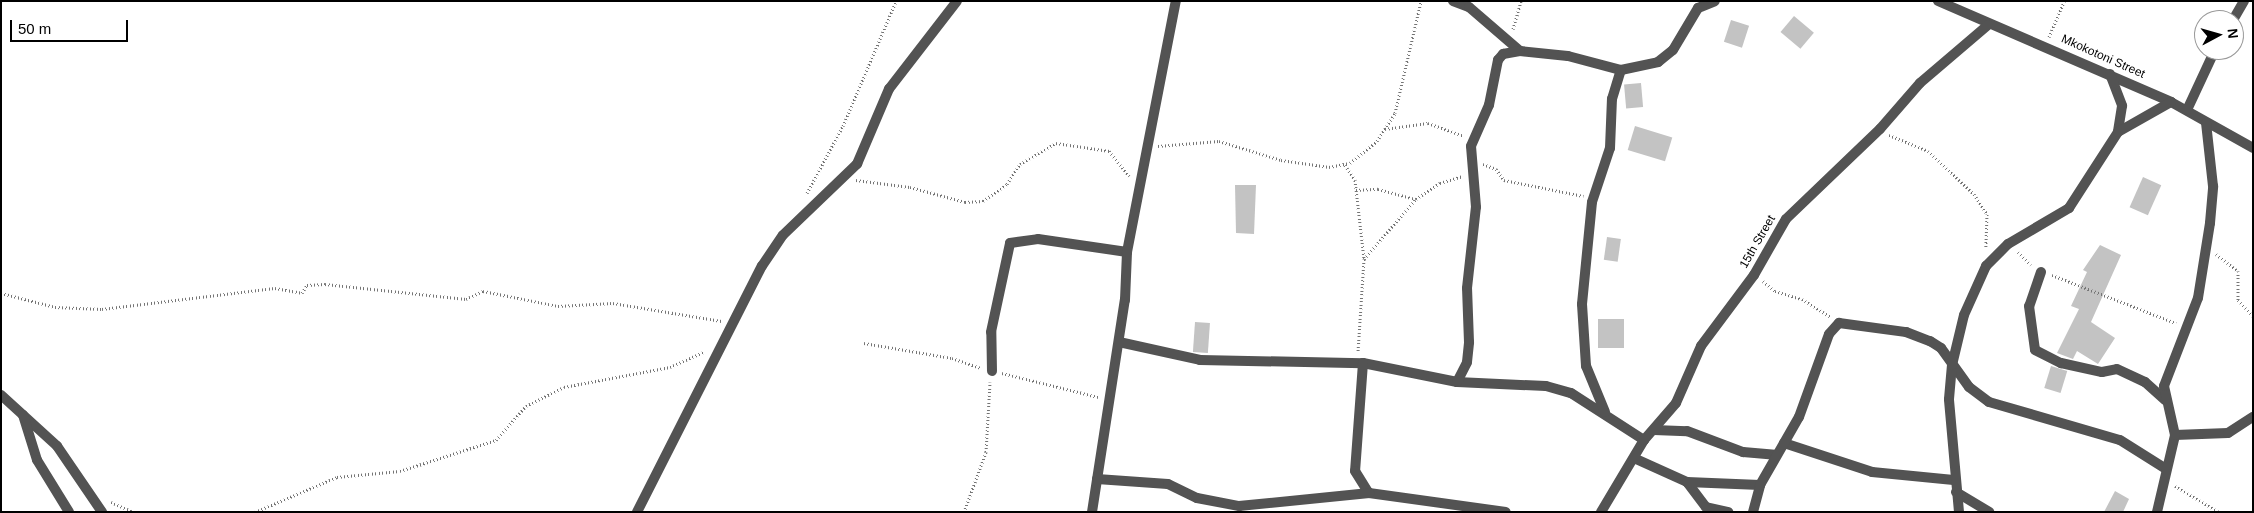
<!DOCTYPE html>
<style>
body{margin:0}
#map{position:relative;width:2254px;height:513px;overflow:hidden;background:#fff;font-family:Arial,sans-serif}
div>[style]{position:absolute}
.building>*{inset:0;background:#c3c3c3;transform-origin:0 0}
.path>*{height:3px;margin-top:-1.5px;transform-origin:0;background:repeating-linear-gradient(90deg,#757575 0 1px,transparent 0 3.5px)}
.minor>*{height:10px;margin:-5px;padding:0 5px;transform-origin:5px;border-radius:5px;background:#535353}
span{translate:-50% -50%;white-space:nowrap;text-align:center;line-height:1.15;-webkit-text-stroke:4.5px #fff;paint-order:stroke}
.street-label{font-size:12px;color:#000}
.frame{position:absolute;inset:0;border:2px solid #000;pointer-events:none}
.north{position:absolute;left:2194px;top:10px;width:50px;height:50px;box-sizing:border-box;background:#fff;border:1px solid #999;border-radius:50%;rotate:84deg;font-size:14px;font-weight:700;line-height:20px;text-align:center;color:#000}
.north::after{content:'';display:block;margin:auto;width:18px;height:22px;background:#000;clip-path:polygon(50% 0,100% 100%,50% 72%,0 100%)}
.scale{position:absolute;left:10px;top:20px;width:118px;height:22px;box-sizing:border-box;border:2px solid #000;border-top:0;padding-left:6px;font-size:15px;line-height:18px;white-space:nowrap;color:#000;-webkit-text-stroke:4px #fff;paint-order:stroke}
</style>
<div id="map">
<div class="building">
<div style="left:1794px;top:16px;width:26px;height:21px;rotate:40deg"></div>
<div style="left:1731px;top:20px;width:19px;height:23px;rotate:18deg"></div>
<div style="left:1641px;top:83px;width:24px;height:17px;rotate:85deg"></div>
<div style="left:1635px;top:126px;width:39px;height:25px;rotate:17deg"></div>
<div style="left:2143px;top:177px;width:20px;height:33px;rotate:24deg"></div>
<div style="clip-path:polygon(1235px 185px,1256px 185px,1254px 234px,1236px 233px)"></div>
<div style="left:1607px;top:237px;width:14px;height:23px;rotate:8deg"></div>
<div style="clip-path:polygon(2100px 245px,2121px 255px,2091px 322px,2115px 338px,2098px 364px,2077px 351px,2073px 359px,2057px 353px,2079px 309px,2071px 306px,2087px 272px,2083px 270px)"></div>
<div style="left:1598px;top:319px;width:26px;height:29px"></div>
<div style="left:1195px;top:322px;width:15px;height:30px;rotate:4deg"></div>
<div style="left:2051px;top:366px;width:17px;height:23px;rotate:17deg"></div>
<div style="clip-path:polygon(2115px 491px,2129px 499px,2123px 512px,2104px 512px)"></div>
</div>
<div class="path">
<div style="left:1513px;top:29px;width:29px;rotate:-74deg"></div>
<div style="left:2049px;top:37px;width:39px;rotate:-67deg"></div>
<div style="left:1385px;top:129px;width:43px;rotate:-7.9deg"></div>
<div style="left:1428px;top:123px;width:37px;rotate:20deg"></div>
<div style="left:1889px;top:135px;width:42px;rotate:22.3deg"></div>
<div style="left:1928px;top:151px;width:63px;rotate:43.1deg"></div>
<div style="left:1974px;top:194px;width:24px;rotate:57deg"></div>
<div style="left:1987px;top:214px;width:34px;rotate:92deg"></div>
<div style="left:1158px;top:146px;width:61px;rotate:-4.7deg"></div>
<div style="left:1219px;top:141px;width:65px;rotate:17deg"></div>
<div style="left:1281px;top:160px;width:49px;rotate:8.3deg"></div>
<div style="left:1329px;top:167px;width:21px;rotate:-11deg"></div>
<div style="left:1350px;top:163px;width:35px;rotate:-39deg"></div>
<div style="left:1377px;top:141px;width:33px;rotate:-57deg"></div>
<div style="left:1395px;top:113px;width:115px;rotate:-76.9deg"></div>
<div style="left:1483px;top:164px;width:14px;rotate:21deg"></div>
<div style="left:1496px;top:169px;width:14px;rotate:54deg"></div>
<div style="left:1504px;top:180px;width:81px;rotate:11.4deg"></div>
<div style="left:1345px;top:165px;width:18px;rotate:56deg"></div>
<div style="left:1355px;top:180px;width:80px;rotate:83.5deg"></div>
<div style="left:1364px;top:259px;width:94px;rotate:93.7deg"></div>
<div style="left:856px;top:180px;width:54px;rotate:7.4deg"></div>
<div style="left:910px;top:187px;width:57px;rotate:15.3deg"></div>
<div style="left:965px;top:202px;width:18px;rotate:-3deg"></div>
<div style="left:983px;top:201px;width:29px;rotate:-35deg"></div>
<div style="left:1007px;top:184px;width:24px;rotate:-57deg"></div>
<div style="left:1020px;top:164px;width:42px;rotate:-30.3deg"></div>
<div style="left:1056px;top:143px;width:54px;rotate:8.6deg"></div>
<div style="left:1109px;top:151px;width:32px;rotate:51deg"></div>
<div style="left:1356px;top:190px;width:22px;rotate:-3deg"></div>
<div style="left:1378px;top:189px;width:39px;rotate:15deg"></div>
<div style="left:807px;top:193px;width:76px;rotate:-61.8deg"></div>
<div style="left:843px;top:126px;width:136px;rotate:-67deg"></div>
<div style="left:2018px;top:252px;width:18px;rotate:45deg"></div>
<div style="left:2216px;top:254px;width:28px;rotate:38deg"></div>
<div style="left:2238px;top:271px;width:29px;rotate:90deg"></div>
<div style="left:2238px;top:300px;width:22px;rotate:47deg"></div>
<div style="left:1364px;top:259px;width:79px;rotate:-49.1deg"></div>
<div style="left:1416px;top:199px;width:29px;rotate:-34deg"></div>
<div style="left:1440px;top:183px;width:24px;rotate:-17deg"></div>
<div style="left:2052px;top:275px;width:133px;rotate:21.2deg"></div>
<div style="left:1763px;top:281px;width:16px;rotate:40deg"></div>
<div style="left:1775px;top:291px;width:28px;rotate:17deg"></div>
<div style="left:1802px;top:299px;width:34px;rotate:32deg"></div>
<div style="left:1px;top:293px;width:56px;rotate:14.5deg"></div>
<div style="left:55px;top:307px;width:47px;rotate:2.4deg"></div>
<div style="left:102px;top:309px;width:174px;rotate:-6.9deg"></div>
<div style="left:275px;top:288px;width:27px;rotate:10deg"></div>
<div style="left:302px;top:293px;width:9px;rotate:-58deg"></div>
<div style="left:307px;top:285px;width:18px;rotate:-3deg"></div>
<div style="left:325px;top:284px;width:142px;rotate:6.1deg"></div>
<div style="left:466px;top:299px;width:19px;rotate:-25deg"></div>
<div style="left:483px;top:291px;width:76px;rotate:11.3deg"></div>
<div style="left:558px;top:306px;width:55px;rotate:-3.1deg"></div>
<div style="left:613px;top:303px;width:110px;rotate:9.4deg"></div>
<div style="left:864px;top:343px;width:89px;rotate:9.7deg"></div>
<div style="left:952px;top:358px;width:31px;rotate:19deg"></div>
<div style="left:1002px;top:373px;width:99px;rotate:14deg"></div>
<div style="left:2175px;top:486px;width:51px;rotate:30.6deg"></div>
<div style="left:111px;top:502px;width:24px;rotate:24deg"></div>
<div style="left:255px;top:512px;width:89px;rotate:-23.1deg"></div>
<div style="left:337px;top:477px;width:63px;rotate:-5.4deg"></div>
<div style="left:400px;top:471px;width:101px;rotate:-17.9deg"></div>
<div style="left:496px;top:440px;width:45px;rotate:-48.6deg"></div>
<div style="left:526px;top:406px;width:42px;rotate:-26.6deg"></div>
<div style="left:564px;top:387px;width:108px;rotate:-10.7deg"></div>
<div style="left:670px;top:367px;width:37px;rotate:-24deg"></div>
<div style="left:964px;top:512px;width:64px;rotate:-69.9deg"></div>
<div style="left:986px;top:452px;width:70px;rotate:-86.7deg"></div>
</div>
<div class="minor">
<div style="left:1453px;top:1px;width:17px;rotate:21deg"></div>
<div style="left:1469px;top:7px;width:67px;rotate:40.8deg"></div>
<div style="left:1520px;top:51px;width:48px;rotate:5.9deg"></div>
<div style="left:1568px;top:56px;width:55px;rotate:14.8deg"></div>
<div style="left:1621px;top:70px;width:38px;rotate:-12deg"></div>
<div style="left:1658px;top:62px;width:19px;rotate:-39deg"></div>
<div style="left:1673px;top:50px;width:49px;rotate:-59.2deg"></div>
<div style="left:1698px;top:8px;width:18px;rotate:-22deg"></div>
<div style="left:1938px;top:1px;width:254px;rotate:23.4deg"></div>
<div style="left:2171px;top:102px;width:94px;rotate:29.3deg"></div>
<div style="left:2233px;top:20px;width:22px;rotate:-60deg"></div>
<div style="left:2110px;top:74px;width:34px;rotate:69deg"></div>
<div style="left:2122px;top:106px;width:26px;rotate:99deg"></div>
<div style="left:2187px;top:110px;width:66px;rotate:-65deg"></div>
<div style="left:2041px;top:272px;width:36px;rotate:109deg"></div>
<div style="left:2029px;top:306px;width:44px;rotate:82.2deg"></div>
<div style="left:2035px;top:350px;width:29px;rotate:27deg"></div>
<div style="left:2061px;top:363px;width:42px;rotate:12.4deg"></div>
<div style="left:2102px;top:372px;width:15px;rotate:-11deg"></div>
<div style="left:2117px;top:369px;width:31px;rotate:25deg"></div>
<div style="left:2145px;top:382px;width:27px;rotate:42deg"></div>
<div style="left:1119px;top:342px;width:83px;rotate:12.5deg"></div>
<div style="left:1200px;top:360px;width:163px;rotate:1.1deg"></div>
<div style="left:1363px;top:363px;width:96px;rotate:11.4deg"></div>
<div style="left:1457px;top:382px;width:89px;rotate:2.6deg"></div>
<div style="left:1546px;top:386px;width:26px;rotate:16deg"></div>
<div style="left:1571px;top:393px;width:87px;rotate:32.8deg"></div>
<div style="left:1363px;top:363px;width:108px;rotate:94.2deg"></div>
<div style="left:1355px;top:471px;width:26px;rotate:58deg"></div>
<div style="left:1369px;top:493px;width:138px;rotate:7.9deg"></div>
<div style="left:992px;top:371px;width:39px;rotate:-91deg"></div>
<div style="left:991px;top:332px;width:91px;rotate:-77.9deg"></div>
<div style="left:1010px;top:243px;width:28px;rotate:-8deg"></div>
<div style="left:1038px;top:239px;width:90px;rotate:8.3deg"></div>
<div style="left:1457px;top:382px;width:22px;rotate:-63deg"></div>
<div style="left:1467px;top:362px;width:20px;rotate:-84deg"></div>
<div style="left:1469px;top:342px;width:54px;rotate:-92.1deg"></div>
<div style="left:1467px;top:288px;width:81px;rotate:-83.7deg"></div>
<div style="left:1476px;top:207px;width:61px;rotate:-94.7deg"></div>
<div style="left:1471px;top:146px;width:45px;rotate:-66.3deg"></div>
<div style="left:1489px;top:105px;width:46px;rotate:-78.7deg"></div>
<div style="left:1498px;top:60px;width:8px;rotate:-50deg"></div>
<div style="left:1503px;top:54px;width:17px;rotate:-10deg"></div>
<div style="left:1px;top:395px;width:76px;rotate:42.3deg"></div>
<div style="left:57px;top:446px;width:80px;rotate:55.7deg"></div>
<div style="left:1605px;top:412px;width:50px;rotate:-112.4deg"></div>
<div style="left:1586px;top:366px;width:62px;rotate:-93.7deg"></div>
<div style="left:1582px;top:304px;width:102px;rotate:-84.4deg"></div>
<div style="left:1592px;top:202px;width:57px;rotate:-71.6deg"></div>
<div style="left:1610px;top:148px;width:49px;rotate:-87.7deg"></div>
<div style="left:1612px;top:99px;width:30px;rotate:-73deg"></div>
<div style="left:23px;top:415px;width:47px;rotate:72.7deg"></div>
<div style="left:37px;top:460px;width:61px;rotate:58.4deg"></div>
<div style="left:1654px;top:430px;width:33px;rotate:2deg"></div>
<div style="left:1687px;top:431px;width:60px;rotate:20.6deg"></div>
<div style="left:1743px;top:452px;width:32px;rotate:5deg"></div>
<div style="left:2175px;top:435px;width:53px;rotate:-2.2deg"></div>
<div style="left:2228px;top:433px;width:30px;rotate:-33deg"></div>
<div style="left:1784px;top:443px;width:93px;rotate:18.2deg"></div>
<div style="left:1872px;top:472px;width:82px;rotate:5.6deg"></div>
<div style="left:1636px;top:459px;width:56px;rotate:24.3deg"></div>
<div style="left:1687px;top:482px;width:31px;rotate:53deg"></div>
<div style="left:1706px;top:507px;width:23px;rotate:13deg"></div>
<div style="left:1097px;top:479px;width:71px;rotate:4deg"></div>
<div style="left:1168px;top:484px;width:32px;rotate:26deg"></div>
<div style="left:1197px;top:498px;width:43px;rotate:10.8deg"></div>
<div style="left:1239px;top:506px;width:131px;rotate:-5.7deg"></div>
<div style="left:1687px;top:482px;width:73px;rotate:2.4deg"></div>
<div style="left:1956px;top:492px;width:39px;rotate:31deg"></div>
<div style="left:637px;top:512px;width:276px;rotate:-63.1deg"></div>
<div style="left:762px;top:266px;width:37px;rotate:-56deg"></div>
<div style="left:783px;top:235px;width:103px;rotate:-43.8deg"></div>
<div style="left:857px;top:164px;width:82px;rotate:-66.9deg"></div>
<div style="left:889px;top:89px;width:111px;rotate:-52.3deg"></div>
<div style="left:1092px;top:512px;width:215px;rotate:-81.2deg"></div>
<div style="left:1125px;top:300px;width:48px;rotate:-87.6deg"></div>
<div style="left:1127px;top:252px;width:256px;rotate:-79deg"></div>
<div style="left:1601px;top:512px;width:84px;rotate:-59.2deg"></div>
<div style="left:1644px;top:440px;width:49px;rotate:-49.1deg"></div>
<div style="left:1676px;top:403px;width:62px;rotate:-66.3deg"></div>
<div style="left:1701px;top:346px;width:89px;rotate:-53.3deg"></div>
<div style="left:1754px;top:275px;width:64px;rotate:-60.3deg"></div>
<div style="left:1786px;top:219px;width:130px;rotate:-43.8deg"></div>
<div style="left:1880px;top:129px;width:61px;rotate:-49deg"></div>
<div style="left:1920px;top:83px;width:89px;rotate:-40.5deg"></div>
<div style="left:1753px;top:512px;width:28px;rotate:-75deg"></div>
<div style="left:1760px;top:485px;width:78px;rotate:-60.2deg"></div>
<div style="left:1799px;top:417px;width:88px;rotate:-70.1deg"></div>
<div style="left:1829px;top:334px;width:15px;rotate:-48deg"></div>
<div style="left:1839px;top:323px;width:68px;rotate:7.7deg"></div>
<div style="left:1906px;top:332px;width:26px;rotate:21deg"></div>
<div style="left:1930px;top:341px;width:13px;rotate:32deg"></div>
<div style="left:1941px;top:348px;width:48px;rotate:54.3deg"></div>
<div style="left:1969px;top:387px;width:25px;rotate:37deg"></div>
<div style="left:1989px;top:402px;width:136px;rotate:16.2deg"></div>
<div style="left:2120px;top:440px;width:54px;rotate:32.2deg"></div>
<div style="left:1959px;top:512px;width:113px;rotate:-95.1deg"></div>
<div style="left:1949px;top:399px;width:34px;rotate:-85deg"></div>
<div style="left:1952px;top:365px;width:51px;rotate:-76.5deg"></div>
<div style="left:1964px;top:315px;width:54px;rotate:-65.8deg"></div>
<div style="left:1986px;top:266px;width:31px;rotate:-45deg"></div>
<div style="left:2008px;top:244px;width:71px;rotate:-30.5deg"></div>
<div style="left:2069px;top:208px;width:90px;rotate:-57.2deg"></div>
<div style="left:2118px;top:132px;width:61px;rotate:-29.5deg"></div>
<div style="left:2157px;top:512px;width:79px;rotate:-76.8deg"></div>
<div style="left:2175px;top:435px;width:50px;rotate:-102.7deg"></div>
<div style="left:2164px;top:386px;width:94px;rotate:-68.9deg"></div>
<div style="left:2198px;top:298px;width:76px;rotate:-80.9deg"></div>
<div style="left:2210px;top:223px;width:37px;rotate:-85deg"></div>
<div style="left:2213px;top:186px;width:63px;rotate:-96.3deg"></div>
</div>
<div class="street-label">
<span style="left:2103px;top:57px;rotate:24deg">Mkokotoni Street</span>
<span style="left:1758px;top:242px;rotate:-60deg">15th Street</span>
</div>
<div class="frame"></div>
<div class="north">N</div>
<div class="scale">50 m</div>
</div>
